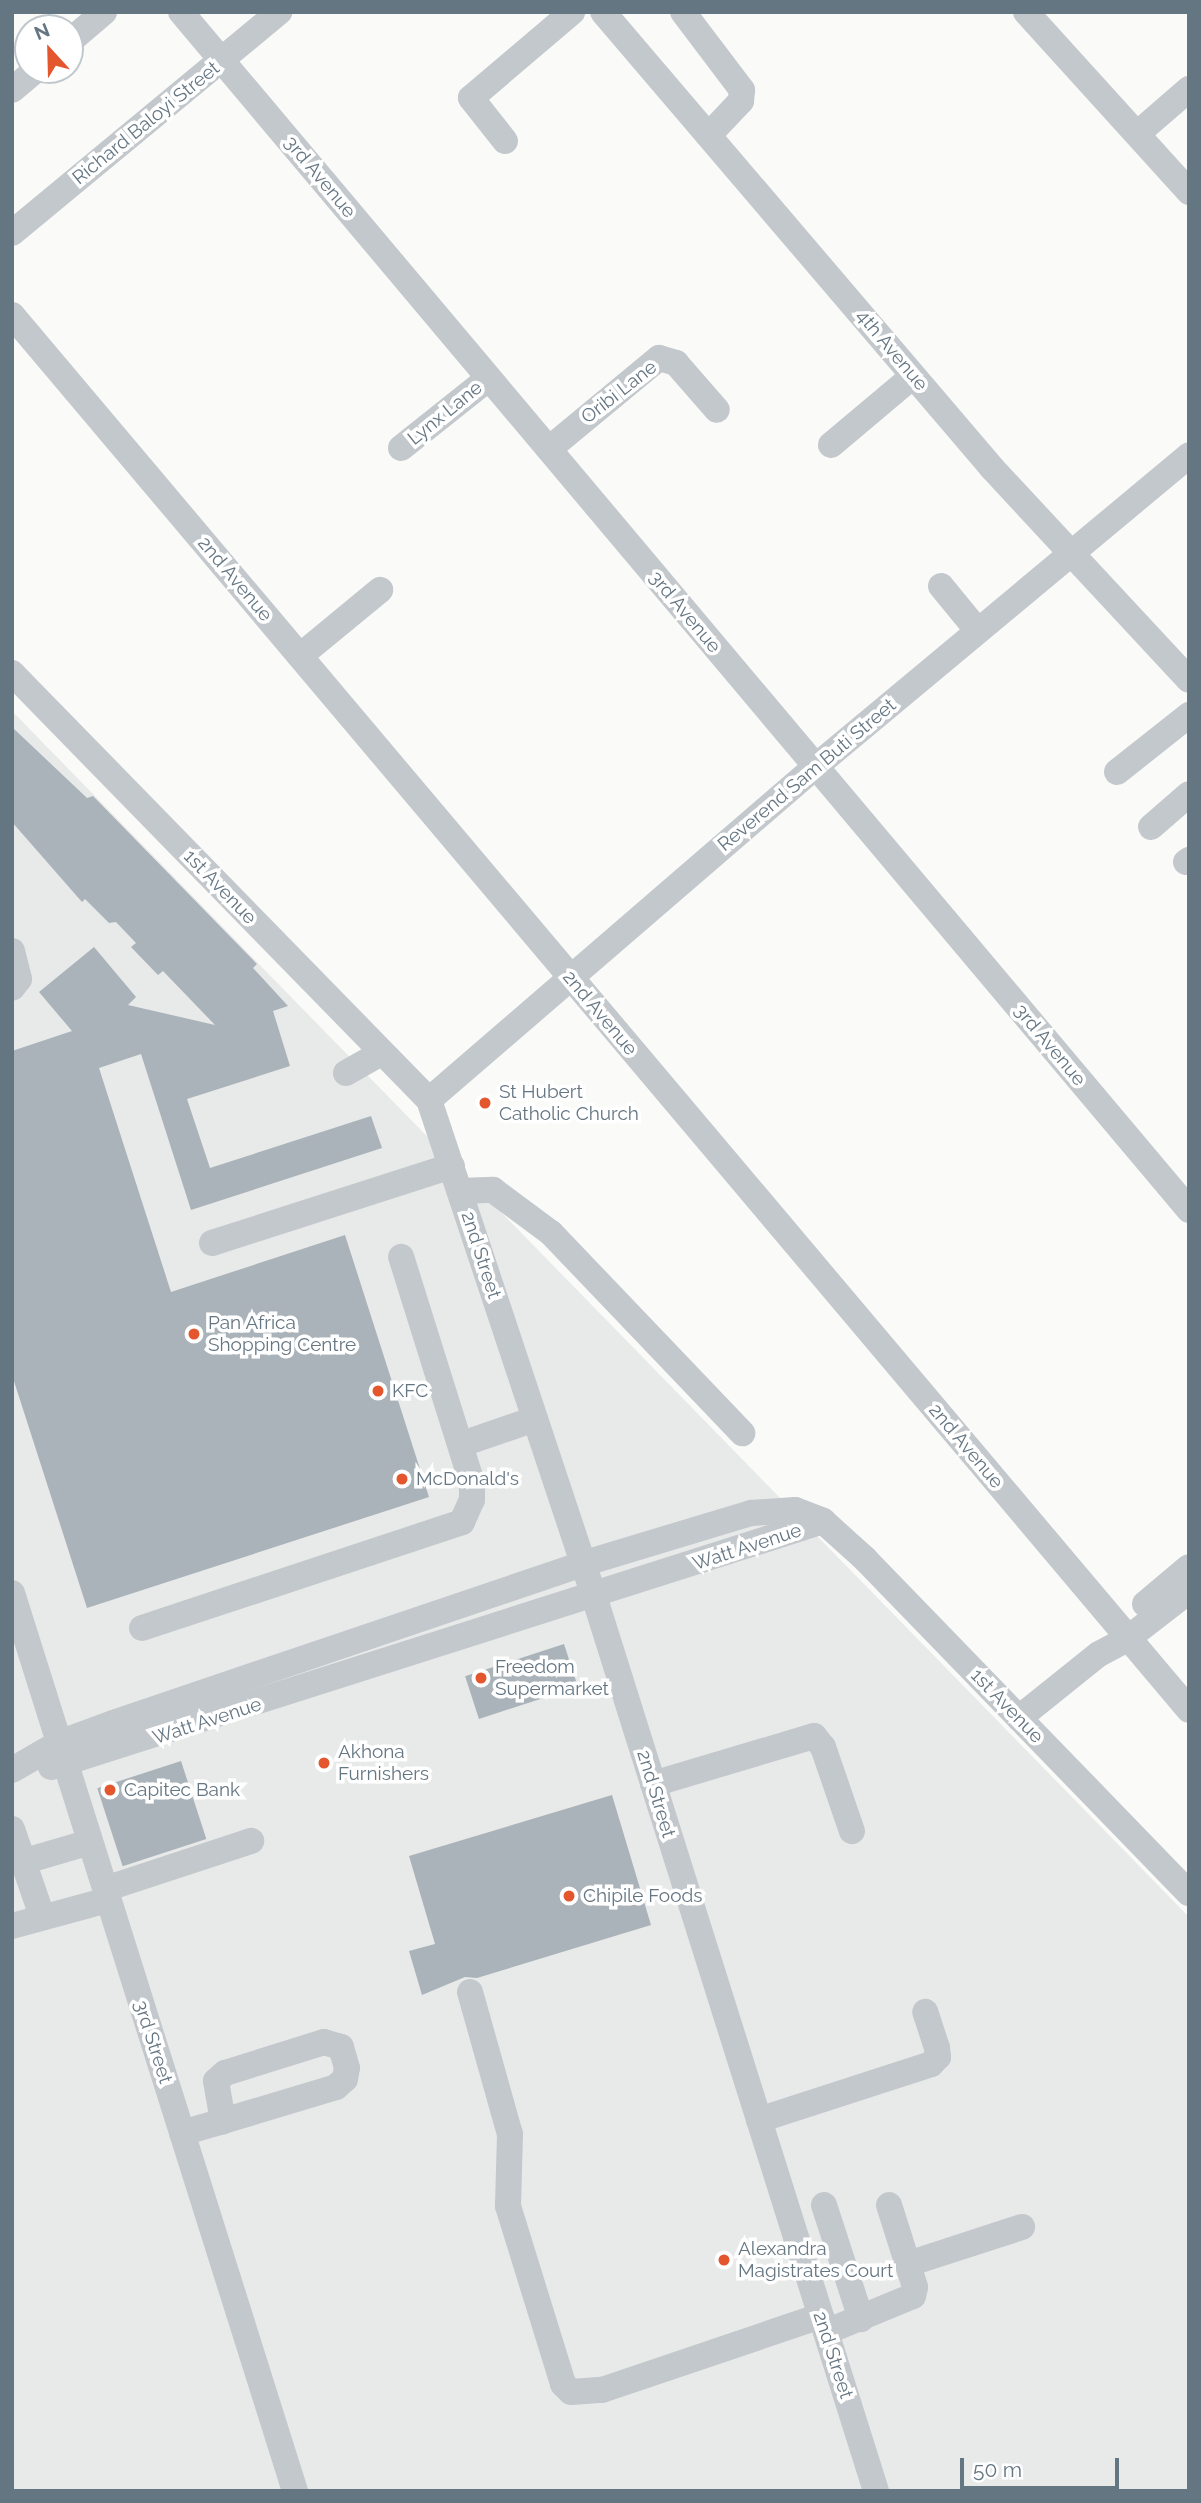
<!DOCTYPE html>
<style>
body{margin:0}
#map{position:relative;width:1201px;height:2503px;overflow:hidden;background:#fafaf8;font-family:Raleway,sans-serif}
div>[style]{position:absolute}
.built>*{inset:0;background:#e8e9e9}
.building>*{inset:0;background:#aab3b9;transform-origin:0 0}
.minor>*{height:26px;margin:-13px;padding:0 13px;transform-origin:13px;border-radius:13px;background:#c3c8cc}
.dots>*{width:19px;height:19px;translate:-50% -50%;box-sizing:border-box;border:4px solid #fff;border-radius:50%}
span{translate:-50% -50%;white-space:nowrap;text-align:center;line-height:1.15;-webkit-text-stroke:7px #fff;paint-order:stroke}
.street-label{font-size:19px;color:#657683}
.poi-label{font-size:19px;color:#657683}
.left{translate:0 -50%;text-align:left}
.frame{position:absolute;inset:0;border:14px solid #657683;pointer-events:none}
.north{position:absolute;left:14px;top:14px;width:70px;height:70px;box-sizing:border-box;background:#fff;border:2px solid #c1c8cd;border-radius:50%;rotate:338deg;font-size:19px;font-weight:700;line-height:28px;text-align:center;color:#657683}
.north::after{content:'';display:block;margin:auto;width:24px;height:32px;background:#e4572e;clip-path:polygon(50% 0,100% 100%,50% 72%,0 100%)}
.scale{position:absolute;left:960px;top:2458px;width:159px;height:32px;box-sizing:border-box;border:4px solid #657683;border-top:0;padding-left:9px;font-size:21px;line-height:24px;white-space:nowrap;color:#657683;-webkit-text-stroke:5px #fff;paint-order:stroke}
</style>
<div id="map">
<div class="built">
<div style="clip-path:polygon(12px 711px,1189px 1917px,1189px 2491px,12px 2491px)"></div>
</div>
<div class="building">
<div style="clip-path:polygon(12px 727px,87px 798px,93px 796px,257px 964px,253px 968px,288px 1006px,273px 1011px,290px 1066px,187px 1099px,210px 1168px,371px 1116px,382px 1148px,191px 1210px,141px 1054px,99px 1068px,171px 1292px,345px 1235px,429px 1497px,87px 1608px,12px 1375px,12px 1051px,72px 1031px,39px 992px,94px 947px,136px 997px,128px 1005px,215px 1025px,163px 971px,158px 975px,131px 947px,136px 943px,116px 922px,109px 923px,85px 899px,82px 902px,12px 822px)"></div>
<div style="left:564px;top:1644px;width:45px;height:104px;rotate:72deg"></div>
<div style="left:181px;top:1761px;width:82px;height:88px;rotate:72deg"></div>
<div style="clip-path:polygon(612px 1795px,651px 1925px,477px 1978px,465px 1977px,422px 1995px,409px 1951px,435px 1944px,409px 1856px)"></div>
</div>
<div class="minor">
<div style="left:181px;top:12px;width:1566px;rotate:49.92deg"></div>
<div style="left:603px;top:12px;width:599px;rotate:49.53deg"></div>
<div style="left:992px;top:468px;width:289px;rotate:47.1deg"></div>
<div style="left:683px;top:12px;width:98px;rotate:52.9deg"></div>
<div style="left:742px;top:90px;width:11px;rotate:95deg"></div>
<div style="left:741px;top:101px;width:47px;rotate:133.3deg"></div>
<div style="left:1026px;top:12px;width:243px;rotate:47.8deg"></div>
<div style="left:70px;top:41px;width:45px;rotate:-40.5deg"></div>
<div style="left:12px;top:90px;width:31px;rotate:-40deg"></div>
<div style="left:1137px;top:134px;width:69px;rotate:-40.9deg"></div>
<div style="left:505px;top:141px;width:55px;rotate:-128.3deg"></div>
<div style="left:471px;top:98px;width:133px;rotate:-40.4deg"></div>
<div style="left:12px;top:233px;width:347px;rotate:-39.6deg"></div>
<div style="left:12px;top:315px;width:1825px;rotate:49.84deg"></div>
<div style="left:831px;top:445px;width:107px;rotate:-40.1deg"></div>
<div style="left:401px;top:448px;width:112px;rotate:-38.5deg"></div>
<div style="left:549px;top:449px;width:143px;rotate:-39.6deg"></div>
<div style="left:659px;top:358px;width:18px;rotate:16deg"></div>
<div style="left:676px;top:363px;width:62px;rotate:48.9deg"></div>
<div style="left:941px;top:586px;width:57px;rotate:50.7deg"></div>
<div style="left:300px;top:656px;width:104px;rotate:-39.5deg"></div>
<div style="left:12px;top:673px;width:597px;rotate:45.68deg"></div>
<div style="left:429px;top:1100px;width:523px;rotate:71.6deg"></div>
<div style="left:594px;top:1596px;width:938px;rotate:72.51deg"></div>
<div style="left:1117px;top:772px;width:92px;rotate:-38.4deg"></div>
<div style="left:1151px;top:827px;width:50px;rotate:-41deg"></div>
<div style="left:1186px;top:862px;width:4px;rotate:-34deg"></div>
<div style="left:12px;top:951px;width:29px;rotate:76deg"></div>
<div style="left:19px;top:979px;width:11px;rotate:128deg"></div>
<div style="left:346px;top:1073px;width:40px;rotate:-29.7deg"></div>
<div style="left:429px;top:1100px;width:510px;rotate:-40.78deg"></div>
<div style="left:815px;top:767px;width:487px;rotate:-39.8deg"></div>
<div style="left:460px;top:1191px;width:33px;rotate:-2deg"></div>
<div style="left:493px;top:1190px;width:72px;rotate:36.6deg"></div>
<div style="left:551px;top:1233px;width:277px;rotate:46.3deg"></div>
<div style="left:212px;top:1243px;width:252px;rotate:-17.8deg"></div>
<div style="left:462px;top:1444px;width:77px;rotate:-18.9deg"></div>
<div style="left:12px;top:1593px;width:942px;rotate:72.51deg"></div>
<div style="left:1145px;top:1604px;width:57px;rotate:-40.1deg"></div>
<div style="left:142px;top:1628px;width:337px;rotate:-18.3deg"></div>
<div style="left:462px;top:1522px;width:24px;rotate:-66deg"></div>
<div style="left:472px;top:1500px;width:17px;rotate:-90deg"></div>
<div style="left:472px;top:1483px;width:237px;rotate:-107.4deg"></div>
<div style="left:1019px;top:1718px;width:102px;rotate:-38.7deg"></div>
<div style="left:1099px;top:1654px;width:32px;rotate:-28deg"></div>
<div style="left:1127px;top:1639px;width:78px;rotate:-37.7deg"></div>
<div style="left:51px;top:1767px;width:810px;rotate:-17.67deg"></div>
<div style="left:12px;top:1770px;width:54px;rotate:-29.9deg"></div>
<div style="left:59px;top:1743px;width:58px;rotate:-20.3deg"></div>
<div style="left:113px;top:1723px;width:495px;rotate:-18.7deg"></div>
<div style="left:582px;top:1564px;width:177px;rotate:-16.8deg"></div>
<div style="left:751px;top:1513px;width:44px;rotate:-3.9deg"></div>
<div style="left:795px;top:1510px;width:30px;rotate:21deg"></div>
<div style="left:823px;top:1521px;width:57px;rotate:42.1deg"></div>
<div style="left:865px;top:1559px;width:465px;rotate:45.9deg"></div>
<div style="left:653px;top:1784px;width:168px;rotate:-16.6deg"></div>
<div style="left:814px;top:1736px;width:14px;rotate:51deg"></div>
<div style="left:823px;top:1747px;width:89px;rotate:71deg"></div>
<div style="left:12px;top:1829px;width:92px;rotate:71deg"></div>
<div style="left:22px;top:1862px;width:71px;rotate:-16.4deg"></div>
<div style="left:105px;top:1889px;width:154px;rotate:-18.2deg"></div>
<div style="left:12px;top:1926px;width:99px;rotate:-15.2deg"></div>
<div style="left:470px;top:1992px;width:148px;rotate:74.3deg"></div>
<div style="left:510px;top:2134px;width:72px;rotate:91.6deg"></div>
<div style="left:508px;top:2206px;width:186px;rotate:72.8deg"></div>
<div style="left:563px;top:2384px;width:11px;rotate:45deg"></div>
<div style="left:571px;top:2392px;width:31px;rotate:-4deg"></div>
<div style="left:602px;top:2390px;width:231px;rotate:-18.7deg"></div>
<div style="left:759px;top:2120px;width:181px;rotate:-18deg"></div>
<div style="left:931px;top:2064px;width:10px;rotate:-45deg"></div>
<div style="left:938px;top:2057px;width:9px;rotate:-96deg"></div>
<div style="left:937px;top:2048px;width:38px;rotate:-108deg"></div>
<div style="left:182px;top:2133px;width:43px;rotate:-16.3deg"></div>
<div style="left:223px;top:2121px;width:118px;rotate:-16.7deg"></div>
<div style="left:336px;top:2087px;width:12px;rotate:-42deg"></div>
<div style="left:345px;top:2079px;width:11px;rotate:-80deg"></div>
<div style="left:347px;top:2068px;width:22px;rotate:-106deg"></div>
<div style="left:341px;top:2047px;width:18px;rotate:-164deg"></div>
<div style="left:324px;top:2042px;width:104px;rotate:162.6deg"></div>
<div style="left:225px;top:2073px;width:12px;rotate:138deg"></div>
<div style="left:216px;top:2081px;width:41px;rotate:80.1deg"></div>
<div style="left:824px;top:2205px;width:120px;rotate:72deg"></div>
<div style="left:908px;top:2264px;width:120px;rotate:-18deg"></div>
<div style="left:826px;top:2332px;width:94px;rotate:-22.5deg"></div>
<div style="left:913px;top:2296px;width:9px;rotate:-77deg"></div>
<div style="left:915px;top:2287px;width:86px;rotate:-107.6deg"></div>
</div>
<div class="dots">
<div style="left:485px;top:1103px;background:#e4572e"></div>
<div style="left:194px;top:1334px;background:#e4572e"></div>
<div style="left:378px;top:1391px;background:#e4572e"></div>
<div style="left:402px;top:1479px;background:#e4572e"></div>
<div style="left:481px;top:1678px;background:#e4572e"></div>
<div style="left:324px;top:1763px;background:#e4572e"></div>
<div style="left:110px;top:1790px;background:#e4572e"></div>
<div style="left:569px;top:1896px;background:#e4572e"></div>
<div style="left:724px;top:2260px;background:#e4572e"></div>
</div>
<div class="street-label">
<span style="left:146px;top:123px;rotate:-39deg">Richard Baloyi Street</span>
<span style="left:320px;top:177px;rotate:50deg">3rd Avenue</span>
<span style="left:892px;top:350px;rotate:50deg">4th Avenue</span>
<span style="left:619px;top:392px;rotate:-38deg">Oribi Lane</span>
<span style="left:445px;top:413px;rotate:-39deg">Lynx Lane</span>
<span style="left:235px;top:579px;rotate:50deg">2nd Avenue</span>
<span style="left:685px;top:612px;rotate:50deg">3rd Avenue</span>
<span style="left:807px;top:775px;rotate:-40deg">Reverend Sam Buti Street</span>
<span style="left:220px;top:887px;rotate:46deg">1st Avenue</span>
<span style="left:600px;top:1013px;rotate:50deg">2nd Avenue</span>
<span style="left:1050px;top:1045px;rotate:50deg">3rd Avenue</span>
<span style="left:481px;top:1255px;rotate:72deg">2nd Street</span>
<span style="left:966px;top:1446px;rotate:50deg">2nd Avenue</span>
<span style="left:747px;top:1547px;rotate:-18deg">Watt Avenue</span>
<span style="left:1007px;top:1706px;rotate:46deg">1st Avenue</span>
<span style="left:207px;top:1721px;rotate:-18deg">Watt Avenue</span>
<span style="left:656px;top:1794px;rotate:73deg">2nd Street</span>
<span style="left:153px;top:2042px;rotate:72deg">3rd Street</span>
<span style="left:833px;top:2355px;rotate:72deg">2nd Street</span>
</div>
<div class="poi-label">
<span class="left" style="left:499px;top:1103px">St Hubert<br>Catholic Church</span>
<span class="left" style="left:208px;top:1334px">Pan Africa<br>Shopping Centre</span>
<span class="left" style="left:392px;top:1391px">KFC</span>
<span class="left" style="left:416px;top:1479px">McDonald's</span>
<span class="left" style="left:495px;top:1678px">Freedom<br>Supermarket</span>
<span class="left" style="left:338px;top:1763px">Akhona<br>Furnishers</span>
<span class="left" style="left:124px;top:1790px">Capitec Bank</span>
<span class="left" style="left:583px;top:1896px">Chipile Foods</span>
<span class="left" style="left:738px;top:2260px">Alexandra<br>Magistrates Court</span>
</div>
<div class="frame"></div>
<div class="north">N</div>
<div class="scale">50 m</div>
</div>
